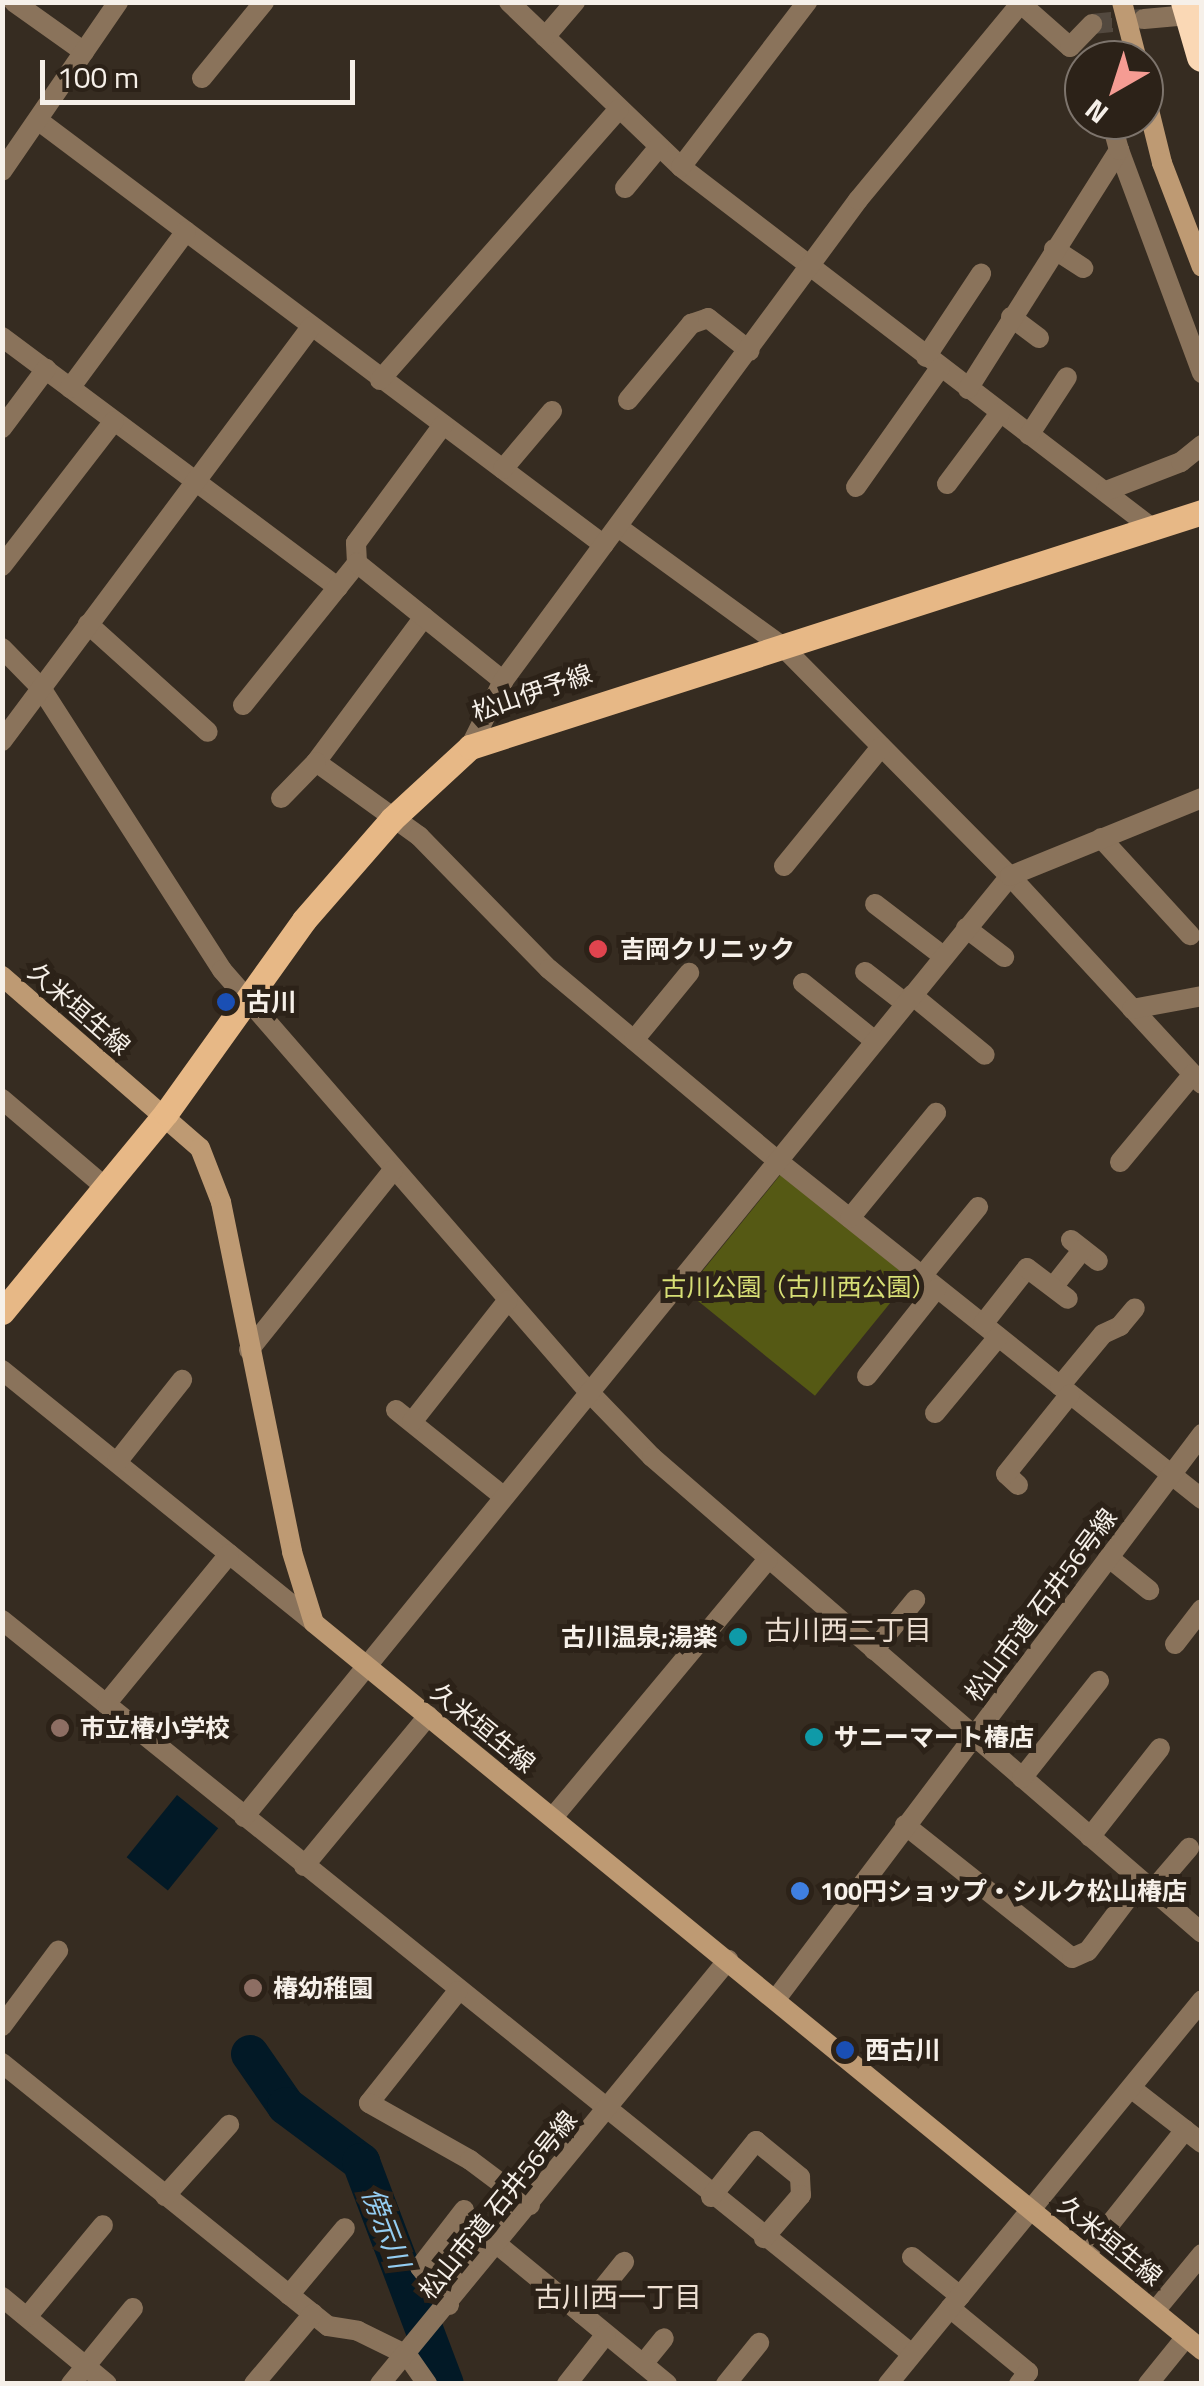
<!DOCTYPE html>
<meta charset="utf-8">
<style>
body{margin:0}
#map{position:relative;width:1204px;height:2386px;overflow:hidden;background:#362c21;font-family:"Titillium Web","Noto Sans JP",sans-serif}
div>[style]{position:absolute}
.green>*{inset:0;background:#555914;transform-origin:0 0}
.water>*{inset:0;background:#021926;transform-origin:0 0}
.river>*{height:38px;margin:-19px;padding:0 19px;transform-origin:19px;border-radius:19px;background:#021926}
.minor-tunnel>*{height:20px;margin-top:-10px;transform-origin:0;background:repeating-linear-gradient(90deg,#53493f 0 20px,transparent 0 30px)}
.minor>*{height:20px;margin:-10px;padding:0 10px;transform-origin:10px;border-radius:10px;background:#8a735b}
.secondary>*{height:20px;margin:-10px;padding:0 10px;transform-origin:10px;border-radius:10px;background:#be9a73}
.primary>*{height:25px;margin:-12.5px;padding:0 12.5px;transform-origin:12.5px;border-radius:12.5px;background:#e7b886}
.motorway-bridge>*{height:30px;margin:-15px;padding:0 15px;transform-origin:15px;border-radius:15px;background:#fad8b5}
.dots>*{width:28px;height:28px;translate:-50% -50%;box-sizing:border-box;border:5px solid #2c2218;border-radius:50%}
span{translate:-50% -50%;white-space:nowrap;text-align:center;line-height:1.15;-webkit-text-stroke:10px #2c2218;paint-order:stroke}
.street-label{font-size:25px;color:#f6f0e9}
.poi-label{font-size:25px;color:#f6f0e9;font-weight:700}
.left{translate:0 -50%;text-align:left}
.right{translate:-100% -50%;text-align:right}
.park-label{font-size:25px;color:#d7df75}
.neighbourhood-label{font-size:28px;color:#eddfd2}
.water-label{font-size:28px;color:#94cdf2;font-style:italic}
.frame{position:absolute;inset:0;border:5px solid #f6f0e9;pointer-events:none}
.north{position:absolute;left:1064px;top:40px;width:100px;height:100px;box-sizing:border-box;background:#2c2218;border:2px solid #7d746c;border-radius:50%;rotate:219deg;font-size:28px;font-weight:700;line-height:40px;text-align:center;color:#f6f0e9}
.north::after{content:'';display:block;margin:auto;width:35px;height:45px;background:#f59c93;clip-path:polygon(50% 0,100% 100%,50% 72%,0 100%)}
.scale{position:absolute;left:40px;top:60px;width:315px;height:45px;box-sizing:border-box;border:5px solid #f6f0e9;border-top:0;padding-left:12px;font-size:30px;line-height:35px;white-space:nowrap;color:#f6f0e9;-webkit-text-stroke:8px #2c2218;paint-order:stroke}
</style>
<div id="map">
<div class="green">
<div style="left:781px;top:1174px;width:166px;height:151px;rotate:39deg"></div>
</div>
<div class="water">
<div style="left:177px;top:1795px;width:53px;height:80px;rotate:39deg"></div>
</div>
<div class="river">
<div style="left:250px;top:2054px;width:63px;rotate:55.3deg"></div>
<div style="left:286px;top:2106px;width:94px;rotate:36.7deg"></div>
<div style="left:361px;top:2162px;width:237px;rotate:69.3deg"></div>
</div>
<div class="minor-tunnel">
<div style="left:1092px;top:24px;width:50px;rotate:-5.7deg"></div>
</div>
<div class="minor">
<div style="left:14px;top:2px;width:86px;rotate:35.5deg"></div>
<div style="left:509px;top:2px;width:238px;rotate:43.8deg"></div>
<div style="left:681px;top:167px;width:593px;rotate:37.47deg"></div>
<div style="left:1019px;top:2px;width:68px;rotate:41.4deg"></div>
<div style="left:1070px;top:47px;width:32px;rotate:-46deg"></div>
<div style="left:1144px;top:19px;width:56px;rotate:-5.1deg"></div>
<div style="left:545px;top:37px;width:46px;rotate:-49.4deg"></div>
<div style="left:202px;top:78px;width:98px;rotate:-50.8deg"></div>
<div style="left:39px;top:121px;width:706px;rotate:36.89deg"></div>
<div style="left:1119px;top:150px;width:238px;rotate:69.6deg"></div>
<div style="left:681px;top:167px;width:208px;rotate:-52.6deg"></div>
<div style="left:2px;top:171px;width:205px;rotate:-55.5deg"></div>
<div style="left:625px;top:188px;width:53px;rotate:-50.3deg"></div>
<div style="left:1054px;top:249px;width:35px;rotate:33deg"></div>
<div style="left:1011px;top:317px;width:35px;rotate:37deg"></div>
<div style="left:2px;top:337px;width:419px;rotate:36.7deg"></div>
<div style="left:926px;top:357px;width:100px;rotate:-56.5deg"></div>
<div style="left:380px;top:380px;width:361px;rotate:-48.6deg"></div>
<div style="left:70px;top:388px;width:195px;rotate:-53.5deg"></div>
<div style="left:968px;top:389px;width:283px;rotate:-57.7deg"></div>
<div style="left:1119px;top:150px;width:31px;rotate:-105deg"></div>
<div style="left:628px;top:400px;width:99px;rotate:-50.3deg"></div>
<div style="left:691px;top:324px;width:18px;rotate:-19deg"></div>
<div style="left:708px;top:318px;width:53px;rotate:38.2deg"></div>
<div style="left:2px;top:428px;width:74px;rotate:-53.3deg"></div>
<div style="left:1029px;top:435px;width:69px;rotate:-56.8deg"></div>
<div style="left:503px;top:469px;width:76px;rotate:-49.8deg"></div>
<div style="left:947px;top:484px;width:89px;rotate:-53.3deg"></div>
<div style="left:856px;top:487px;width:146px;rotate:-54.8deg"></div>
<div style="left:1106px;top:491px;width:80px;rotate:-21.1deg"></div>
<div style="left:1181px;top:462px;width:27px;rotate:-39deg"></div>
<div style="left:618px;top:527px;width:204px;rotate:36deg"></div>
<div style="left:783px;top:647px;width:322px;rotate:45.3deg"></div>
<div style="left:1010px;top:876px;width:283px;rotate:47.3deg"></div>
<div style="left:357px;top:563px;width:20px;rotate:-93deg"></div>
<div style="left:356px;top:543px;width:147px;rotate:-53.6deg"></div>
<div style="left:2px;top:566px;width:183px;rotate:-52.3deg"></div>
<div style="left:424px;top:617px;width:181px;rotate:126.7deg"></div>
<div style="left:316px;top:762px;width:127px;rotate:35.7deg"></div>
<div style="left:419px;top:836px;width:186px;rotate:45.7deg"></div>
<div style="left:549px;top:969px;width:299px;rotate:40deg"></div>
<div style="left:778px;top:1161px;width:542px;rotate:38.56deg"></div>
<div style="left:88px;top:624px;width:161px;rotate:42deg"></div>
<div style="left:2px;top:648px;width:56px;rotate:45.7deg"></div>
<div style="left:41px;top:688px;width:335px;rotate:57.3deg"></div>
<div style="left:222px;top:970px;width:559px;rotate:48.99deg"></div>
<div style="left:589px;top:1392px;width:91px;rotate:45.9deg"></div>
<div style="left:652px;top:1457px;width:727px;rotate:40.87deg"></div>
<div style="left:243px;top:705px;width:182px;rotate:-51.2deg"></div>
<div style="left:357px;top:563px;width:188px;rotate:38.9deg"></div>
<div style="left:2px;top:741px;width:517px;rotate:-53.26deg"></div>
<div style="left:470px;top:747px;width:74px;rotate:-63.4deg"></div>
<div style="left:503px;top:681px;width:598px;rotate:-53.57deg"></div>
<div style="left:858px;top:200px;width:257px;rotate:-50.4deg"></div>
<div style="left:281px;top:798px;width:50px;rotate:-45.8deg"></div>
<div style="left:1101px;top:838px;width:132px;rotate:47.5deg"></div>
<div style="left:784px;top:866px;width:154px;rotate:-50.8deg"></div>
<div style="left:875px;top:904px;width:86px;rotate:37.4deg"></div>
<div style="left:966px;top:928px;width:48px;rotate:37.3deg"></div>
<div style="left:865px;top:972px;width:51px;rotate:37.8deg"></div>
<div style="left:803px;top:983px;width:92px;rotate:38.9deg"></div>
<div style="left:912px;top:995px;width:94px;rotate:39.4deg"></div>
<div style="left:1132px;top:1009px;width:71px;rotate:-10.5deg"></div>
<div style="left:634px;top:1040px;width:87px;rotate:-50.6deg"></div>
<div style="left:2px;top:1099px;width:135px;rotate:40.5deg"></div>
<div style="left:1120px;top:1162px;width:114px;rotate:-50.3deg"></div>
<div style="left:850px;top:1218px;width:136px;rotate:-50.7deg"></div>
<div style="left:1071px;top:1240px;width:34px;rotate:38deg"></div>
<div style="left:922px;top:1276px;width:89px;rotate:-50.9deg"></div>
<div style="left:1053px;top:1287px;width:48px;rotate:-51.7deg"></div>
<div style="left:983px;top:1324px;width:71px;rotate:-51.8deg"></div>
<div style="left:1027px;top:1268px;width:51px;rotate:37.1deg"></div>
<div style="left:249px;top:1350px;width:231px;rotate:-51.3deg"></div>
<div style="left:2px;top:1370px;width:402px;rotate:39deg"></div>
<div style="left:867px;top:1376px;width:112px;rotate:-51.5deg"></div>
<div style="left:1060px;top:1386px;width:67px;rotate:-50.4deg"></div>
<div style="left:1103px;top:1334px;width:19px;rotate:-25deg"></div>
<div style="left:1120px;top:1326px;width:23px;rotate:-50deg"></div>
<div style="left:396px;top:1410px;width:137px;rotate:38.8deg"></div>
<div style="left:935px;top:1413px;width:99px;rotate:-50.3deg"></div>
<div style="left:412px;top:1422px;width:155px;rotate:-51.8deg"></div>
<div style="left:117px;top:1462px;width:105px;rotate:-51.6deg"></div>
<div style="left:1018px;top:1485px;width:16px;rotate:-137deg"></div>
<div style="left:1006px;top:1474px;width:102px;rotate:-51.3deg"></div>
<div style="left:1108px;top:1557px;width:53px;rotate:38.8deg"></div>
<div style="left:2px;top:1620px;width:1169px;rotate:38.89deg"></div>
<div style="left:1175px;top:1644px;width:44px;rotate:-52.4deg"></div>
<div style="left:874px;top:1650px;width:65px;rotate:-50.6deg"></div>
<div style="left:106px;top:1704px;width:194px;rotate:-50.6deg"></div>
<div style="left:1022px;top:1778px;width:124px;rotate:-51.6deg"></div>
<div style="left:554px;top:1816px;width:334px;rotate:-50.2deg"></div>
<div style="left:244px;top:1817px;width:1213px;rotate:-50.85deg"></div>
<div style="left:1010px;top:876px;width:207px;rotate:-22.1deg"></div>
<div style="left:905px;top:1825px;width:213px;rotate:38.5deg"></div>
<div style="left:1072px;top:1958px;width:17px;rotate:-24deg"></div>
<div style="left:1088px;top:1951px;width:88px;rotate:-52.9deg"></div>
<div style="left:1090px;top:1837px;width:113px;rotate:-51.8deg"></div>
<div style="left:304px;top:1866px;width:195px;rotate:-50.4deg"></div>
<div style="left:1152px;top:1891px;width:57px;rotate:-49.3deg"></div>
<div style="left:458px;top:1991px;width:143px;rotate:128.5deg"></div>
<div style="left:369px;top:2103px;width:116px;rotate:29.4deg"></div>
<div style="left:470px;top:2160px;width:75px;rotate:36.9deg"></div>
<div style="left:776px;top:1999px;width:708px;rotate:-52.98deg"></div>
<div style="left:2px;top:2026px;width:94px;rotate:-53.3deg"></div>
<div style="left:2px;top:2063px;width:419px;rotate:38.9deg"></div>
<div style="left:328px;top:2326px;width:30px;rotate:9deg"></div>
<div style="left:358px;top:2331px;width:55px;rotate:26.1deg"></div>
<div style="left:407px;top:2355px;width:35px;rotate:55deg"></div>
<div style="left:1131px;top:2088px;width:90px;rotate:37.8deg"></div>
<div style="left:165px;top:2196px;width:96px;rotate:-48deg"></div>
<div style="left:711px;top:2197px;width:72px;rotate:-51.2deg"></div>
<div style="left:756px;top:2141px;width:57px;rotate:39.3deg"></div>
<div style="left:800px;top:2177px;width:18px;rotate:87deg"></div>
<div style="left:801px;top:2195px;width:57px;rotate:130.7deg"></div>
<div style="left:498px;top:2245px;width:219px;rotate:39.4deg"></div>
<div style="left:1086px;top:2254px;width:159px;rotate:-51.4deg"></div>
<div style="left:912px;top:2257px;width:62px;rotate:39.1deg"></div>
<div style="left:289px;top:2295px;width:87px;rotate:-50.1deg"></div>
<div style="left:2px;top:2297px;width:136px;rotate:39.6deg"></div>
<div style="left:449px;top:2305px;width:48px;rotate:-127.3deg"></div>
<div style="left:420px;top:2267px;width:72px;rotate:-52.3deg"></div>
<div style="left:950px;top:2308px;width:101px;rotate:39.4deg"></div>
<div style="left:1028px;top:2372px;width:15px;rotate:127deg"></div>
<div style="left:1155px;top:2311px;width:74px;rotate:-50.5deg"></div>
<div style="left:582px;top:2314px;width:67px;rotate:-51.1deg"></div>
<div style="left:27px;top:2317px;width:119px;rotate:-50.4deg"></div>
<div style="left:643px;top:2364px;width:33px;rotate:-51deg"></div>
<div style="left:71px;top:2384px;width:98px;rotate:-50.8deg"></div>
<div style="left:254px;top:2384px;width:92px;rotate:-49.9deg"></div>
<div style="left:380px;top:2384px;width:549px;rotate:-50.62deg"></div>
<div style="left:567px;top:2384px;width:63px;rotate:-52deg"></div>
<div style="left:726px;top:2384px;width:53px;rotate:-51.2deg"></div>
<div style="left:888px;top:2384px;width:496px;rotate:-50.7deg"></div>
<div style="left:1148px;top:2384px;width:60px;rotate:-51deg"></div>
</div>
<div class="secondary">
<div style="left:1122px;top:2px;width:60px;rotate:75.5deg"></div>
<div style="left:1144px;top:90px;width:75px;rotate:76.1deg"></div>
<div style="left:1162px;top:163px;width:111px;rotate:69deg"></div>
<div style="left:2px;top:976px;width:262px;rotate:41deg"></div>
<div style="left:200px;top:1148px;width:58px;rotate:68.7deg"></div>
<div style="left:221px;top:1202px;width:357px;rotate:78.5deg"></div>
<div style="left:292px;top:1552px;width:74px;rotate:72.8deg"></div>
<div style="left:314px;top:1623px;width:1148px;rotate:39.31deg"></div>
</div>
<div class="primary">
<div style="left:2px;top:1312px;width:258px;rotate:-50.5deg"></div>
<div style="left:166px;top:1113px;width:237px;rotate:-54.4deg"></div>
<div style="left:304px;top:920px;width:134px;rotate:-48.9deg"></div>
<div style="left:392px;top:819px;width:106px;rotate:-42.7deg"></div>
<div style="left:470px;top:747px;width:769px;rotate:-17.8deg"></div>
</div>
<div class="motorway-bridge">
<div style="left:1186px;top:2px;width:57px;rotate:73.8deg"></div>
</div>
<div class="dots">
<div style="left:598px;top:949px;background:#e0444e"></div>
<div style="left:226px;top:1002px;background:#1a4fb4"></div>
<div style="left:738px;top:1637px;background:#0f9aa8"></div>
<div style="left:60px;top:1728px;background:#8d6e63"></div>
<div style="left:814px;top:1737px;background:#0f9aa8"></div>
<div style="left:800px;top:1891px;background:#3f7fe0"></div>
<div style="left:253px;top:1988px;background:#8d6e63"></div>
<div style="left:845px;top:2050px;background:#1a4fb4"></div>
</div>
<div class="street-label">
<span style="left:532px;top:693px;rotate:-19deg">松山伊予線</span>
<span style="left:79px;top:1009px;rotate:41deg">久米垣生線</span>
<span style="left:1041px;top:1605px;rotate:-53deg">松山市道 石井56号線</span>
<span style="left:483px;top:1728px;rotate:39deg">久米垣生線</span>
<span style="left:498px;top:2205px;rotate:-51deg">松山市道 石井56号線</span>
<span style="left:1110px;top:2241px;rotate:39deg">久米垣生線</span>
</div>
<div class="poi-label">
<span class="left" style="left:620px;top:949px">吉岡クリニック</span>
<span class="left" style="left:246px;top:1002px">古川</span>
<span class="right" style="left:718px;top:1637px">古川温泉;湯楽</span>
<span class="left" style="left:80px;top:1728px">市立椿小学校</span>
<span class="left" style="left:834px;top:1737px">サニーマート椿店</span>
<span class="left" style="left:820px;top:1891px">100円ショップ・シルク松山椿店</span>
<span class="left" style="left:273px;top:1988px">椿幼稚園</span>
<span class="left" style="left:865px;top:2050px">西古川</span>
</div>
<div class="park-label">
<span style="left:799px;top:1287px">古川公園（古川西公園）</span>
</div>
<div class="neighbourhood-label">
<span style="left:848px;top:1630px">古川西二丁目</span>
<span style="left:618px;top:2297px">古川西一丁目</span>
</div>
<div class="water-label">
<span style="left:386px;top:2228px;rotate:69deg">傍示川</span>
</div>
<div class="frame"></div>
<div class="north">N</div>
<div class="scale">100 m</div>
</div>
